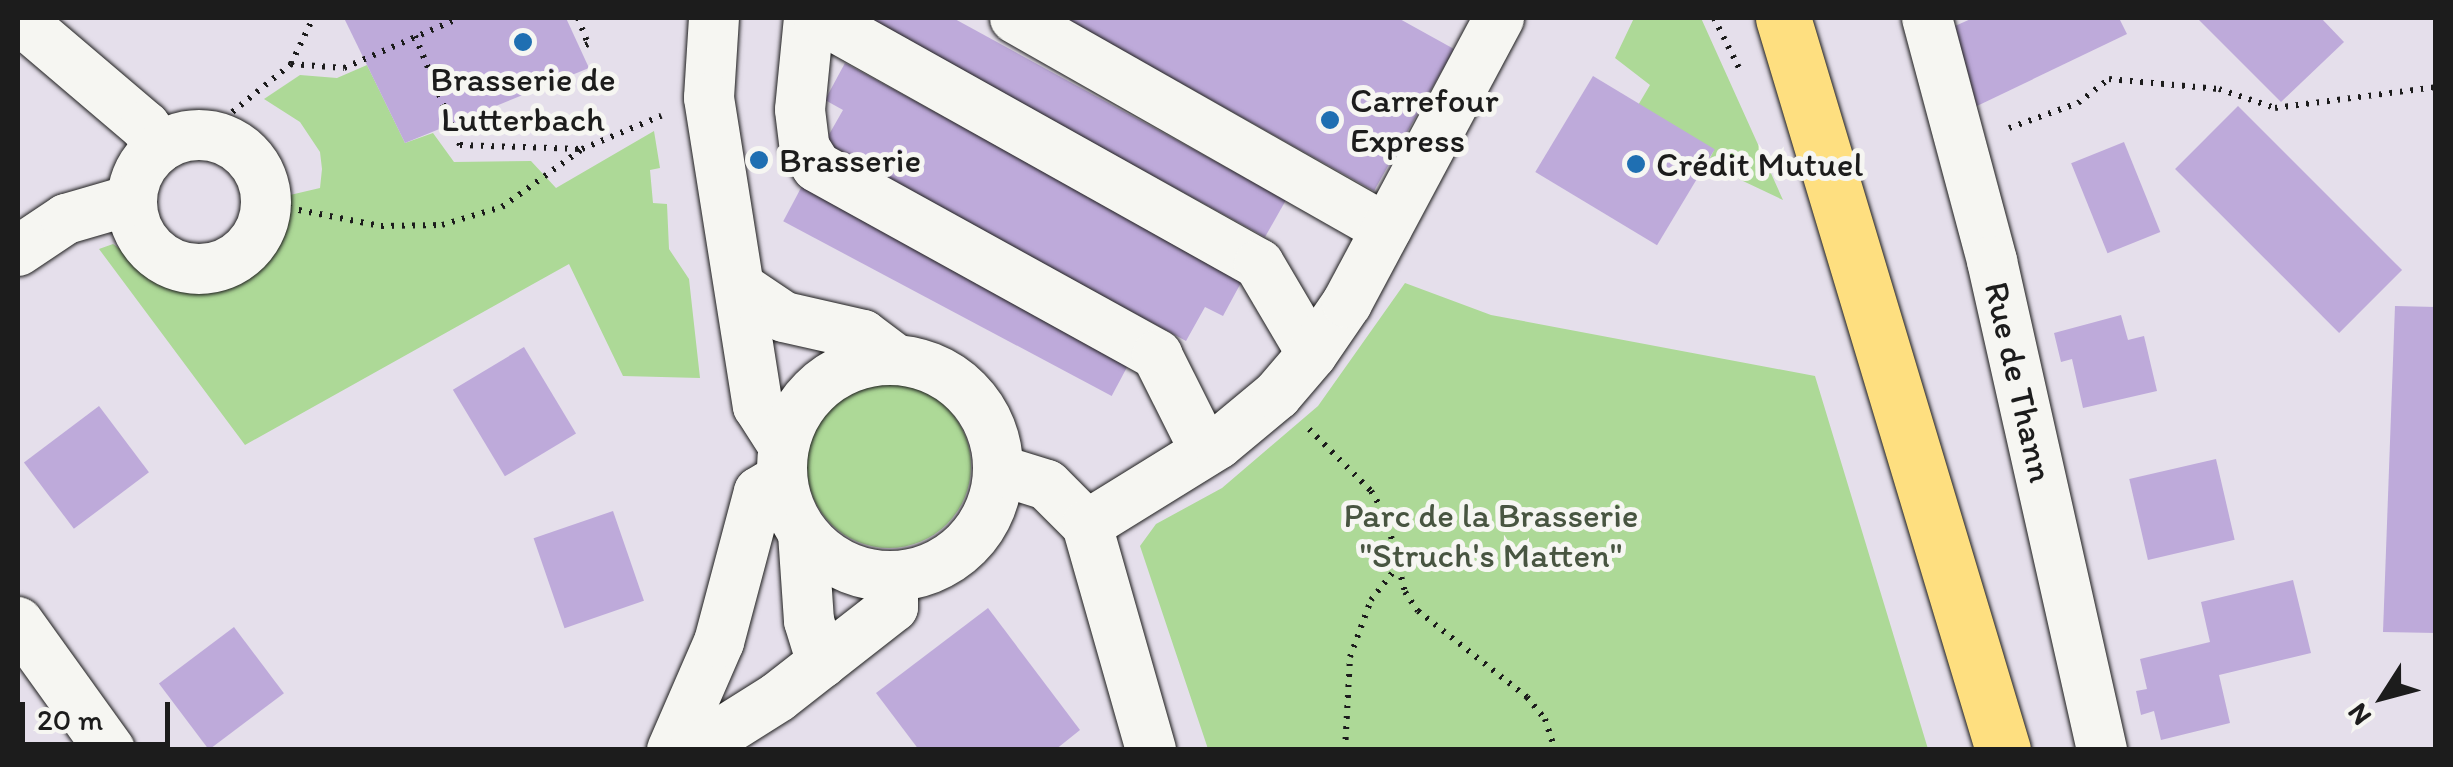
<!DOCTYPE html>
<meta charset="utf-8">
<style>
body{margin:0}
#map{position:relative;width:2453px;height:767px;overflow:hidden;background:#e5dfeb;font-family:Itim,sans-serif}
div>[style]{position:absolute}
.green>*{inset:0;background:#add997}
.round{border-radius:50%}
.building>*{inset:0;background:#beaada;transform-origin:0 0}
.path>*{height:6px;margin-top:-3px;transform-origin:0;background:repeating-linear-gradient(90deg,#1c1c1c 0 2.5px,transparent 0 10.5px)}
.roads{filter:drop-shadow(0 0 2px #1c1c1c) drop-shadow(0 0 2px #1c1c1c)}
.minor>*{height:50px;margin:-25px;padding:0 25px;transform-origin:25px;border-radius:25px;background:#f6f6f2}
.minor>.ring{margin:-25px;padding:0;box-sizing:content-box;background:none;border:50px solid #f6f6f2;border-radius:50%}
.major>*{height:55px;margin:-27.5px;padding:0 27.5px;transform-origin:27.5px;border-radius:27.5px;background:#fedf80}
.dots>*{width:28px;height:28px;translate:-50% -50%;box-sizing:border-box;border:5px solid #f6f6f2;border-radius:50%}
span{translate:-50% -50%;white-space:nowrap;text-align:center;line-height:1.15;-webkit-text-stroke:10px #f6f6f2;paint-order:stroke}
.poi-label{font-size:35px;color:#1c1c1c}
.left{translate:0 -50%;text-align:left}
.street-label{font-size:35px;color:#1c1c1c}
.park-label{font-size:35px;color:#485541}
.frame{position:absolute;inset:0;border:20px solid #1c1c1c;pointer-events:none}
.north{position:absolute;left:2333px;top:647px;width:100px;height:100px;-webkit-text-stroke:8px #f6f6f2;paint-order:stroke;rotate:234deg;font-size:28px;font-weight:700;line-height:40px;text-align:center;color:#1c1c1c}
.north::after{content:'';display:block;margin:auto;width:35px;height:45px;background:#1c1c1c;clip-path:polygon(50% 0,100% 100%,50% 72%,0 100%)}
.scale{position:absolute;left:20px;top:702px;width:150px;height:45px;box-sizing:border-box;border:5px solid #1c1c1c;border-top:0;padding-left:12px;font-size:30px;line-height:35px;white-space:nowrap;color:#1c1c1c;-webkit-text-stroke:8px #f6f6f2;paint-order:stroke}
</style>
<div id="map">
<div class="green">
<div style="clip-path:polygon(1634px 18px,1701px 18px,1783px 200px,1707px 164px,1714px 150px,1637px 107px,1650px 85px,1615px 58px)"></div>
<div style="clip-path:polygon(367px 65px,405px 143px,433px 133px,454px 162px,531px 161px,556px 188px,654px 131px,660px 168px,650px 170px,653px 203px,667px 204px,669px 249px,689px 279px,700px 378px,623px 376px,569px 264px,245px 445px,99px 249px,113px 244px,162px 278px,192px 286px,228px 283px,256px 269px,278px 238px,290px 195px,320px 188px,322px 169px,320px 152px,300px 122px,264px 99px,300px 75px,337px 78px)"></div>
<div style="clip-path:polygon(1405px 283px,1491px 315px,1815px 376px,1928px 749px,1208px 749px,1140px 546px,1156px 524px,1222px 488px,1318px 406px)"></div>
<div class="round" style="left:807px;top:384px;width:164px;height:164px"></div>
</div>
<div class="building">
<div style="clip-path:polygon(344px 18px,566px 18px,589px 68px,405px 143px)"></div>
<div style="clip-path:polygon(864px 18px,953px 18px,1286px 200px,1265px 237px)"></div>
<div style="clip-path:polygon(1064px 18px,1398px 18px,1454px 49px,1374px 191px)"></div>
<div style="clip-path:polygon(1973px 18px,2119px 18px,2127px 34px,1977px 106px,1955px 26px)"></div>
<div style="clip-path:polygon(2197px 18px,2321px 18px,2344px 42px,2281px 102px)"></div>
<div style="clip-path:polygon(845px 63px,1243px 279px,1223px 316px,1205px 307px,1186px 341px,823px 145px,843px 110px,825px 100px)"></div>
<div style="left:1593px;top:76px;width:142px;height:112px;rotate:31deg"></div>
<div style="left:2238px;top:106px;width:232px;height:89px;rotate:45deg"></div>
<div style="left:2124px;top:142px;width:97px;height:57px;rotate:68deg"></div>
<div style="left:802px;top:186px;width:372px;height:40px;rotate:28deg"></div>
<div style="clip-path:polygon(2395px 306px,2436px 307px,2436px 633px,2383px 632px)"></div>
<div style="clip-path:polygon(2121px 315px,2128px 340px,2144px 336px,2157px 391px,2083px 408px,2072px 359px,2061px 362px,2054px 333px)"></div>
<div style="left:524px;top:347px;width:101px;height:83px;rotate:59deg"></div>
<div style="left:99px;top:406px;width:83px;height:94px;rotate:53deg"></div>
<div style="left:2216px;top:459px;width:83px;height:89px;rotate:77deg"></div>
<div style="left:613px;top:511px;width:95px;height:84px;rotate:71deg"></div>
<div style="clip-path:polygon(2293px 580px,2311px 653px,2219px 675px,2230px 723px,2161px 740px,2154px 711px,2141px 715px,2136px 691px,2147px 689px,2140px 659px,2210px 642px,2201px 602px)"></div>
<div style="clip-path:polygon(988px 608px,1080px 730px,1055px 750px,919px 750px,876px 693px)"></div>
<div style="left:234px;top:627px;width:83px;height:94px;rotate:53deg"></div>
</div>
<div class="path">
<div style="left:578px;top:18px;width:28px;rotate:69deg"></div>
<div style="left:588px;top:44px;width:9px;rotate:153deg"></div>
<div style="left:1714px;top:18px;width:58px;rotate:63.4deg"></div>
<div style="left:415px;top:36px;width:118px;rotate:67.6deg"></div>
<div style="left:460px;top:145px;width:120px;rotate:1.9deg"></div>
<div style="left:291px;top:64px;width:51px;rotate:-64.4deg"></div>
<div style="left:2009px;top:128px;width:73px;rotate:-19.9deg"></div>
<div style="left:2078px;top:103px;width:39px;rotate:-38deg"></div>
<div style="left:2109px;top:79px;width:110px;rotate:5.2deg"></div>
<div style="left:2219px;top:89px;width:59px;rotate:18.7deg"></div>
<div style="left:2275px;top:108px;width:162px;rotate:-7.4deg"></div>
<div style="left:208px;top:132px;width:107px;rotate:-39.3deg"></div>
<div style="left:291px;top:64px;width:53px;rotate:4.3deg"></div>
<div style="left:344px;top:68px;width:125px;rotate:-23.5deg"></div>
<div style="left:268px;top:204px;width:115px;rotate:11deg"></div>
<div style="left:381px;top:226px;width:61px;rotate:-0.9deg"></div>
<div style="left:442px;top:225px;width:63px;rotate:-16.7deg"></div>
<div style="left:502px;top:207px;width:99px;rotate:-35.9deg"></div>
<div style="left:582px;top:149px;width:86px;rotate:-22.7deg"></div>
<div style="left:1309px;top:429px;width:88px;rotate:45deg"></div>
<div style="left:1371px;top:491px;width:29px;rotate:59deg"></div>
<div style="left:1386px;top:516px;width:78px;rotate:76deg"></div>
<div style="left:1405px;top:592px;width:23px;rotate:56deg"></div>
<div style="left:1418px;top:611px;width:139px;rotate:38.3deg"></div>
<div style="left:1527px;top:697px;width:28px;rotate:51deg"></div>
<div style="left:1545px;top:719px;width:33px;rotate:72deg"></div>
<div style="left:1345px;top:750px;width:93px;rotate:-86.9deg"></div>
<div style="left:1350px;top:657px;width:61px;rotate:-69.8deg"></div>
<div style="left:1371px;top:600px;width:42px;rotate:-51.8deg"></div>
</div>
<div class="roads">
<div class="minor">
<div style="left:18px;top:18px;width:167px;rotate:40.4deg"></div>
<div style="left:145px;top:126px;width:26px;rotate:54deg"></div>
<div style="left:714px;top:18px;width:80px;rotate:93.6deg"></div>
<div style="left:709px;top:98px;width:312px;rotate:81deg"></div>
<div style="left:758px;top:406px;width:46px;rotate:57.3deg"></div>
<div style="left:809px;top:18px;width:92px;rotate:95.6deg"></div>
<div style="left:800px;top:110px;width:38px;rotate:83deg"></div>
<div style="left:805px;top:148px;width:22px;rotate:58deg"></div>
<div style="left:817px;top:167px;width:389px;rotate:28.9deg"></div>
<div style="left:1157px;top:355px;width:107px;rotate:63.4deg"></div>
<div style="left:819px;top:18px;width:504px;rotate:29.21deg"></div>
<div style="left:1259px;top:264px;width:104px;rotate:59.5deg"></div>
<div style="left:1015px;top:18px;width:427px;rotate:29.6deg"></div>
<div style="left:1927px;top:18px;width:252px;rotate:75deg"></div>
<div style="left:1992px;top:261px;width:501px;rotate:77.32deg"></div>
<div class="ring" style="left:132px;top:135px;width:84px;height:84px"></div>
<div style="left:18px;top:251px;width:58px;rotate:-33.7deg"></div>
<div style="left:66px;top:219px;width:68px;rotate:-16.3deg"></div>
<div style="left:744px;top:290px;width:48px;rotate:34deg"></div>
<div style="left:784px;top:317px;width:81px;rotate:12.8deg"></div>
<div style="left:863px;top:335px;width:40px;rotate:37deg"></div>
<div class="ring" style="left:782px;top:360px;width:166px;height:166px"></div>
<div style="left:999px;top:470px;width:50px;rotate:17.4deg"></div>
<div style="left:1047px;top:485px;width:57px;rotate:45deg"></div>
<div style="left:1087px;top:525px;width:234px;rotate:74.1deg"></div>
<div style="left:1087px;top:525px;width:154px;rotate:-31.7deg"></div>
<div style="left:1218px;top:444px;width:77px;rotate:-39.7deg"></div>
<div style="left:1277px;top:395px;width:54px;rotate:-49.5deg"></div>
<div style="left:1312px;top:354px;width:62px;rotate:-55.5deg"></div>
<div style="left:1347px;top:303px;width:323px;rotate:-61.9deg"></div>
<div style="left:803px;top:533px;width:88px;rotate:86.1deg"></div>
<div style="left:809px;top:621px;width:44px;rotate:72.8deg"></div>
<div style="left:18px;top:622px;width:158px;rotate:54.3deg"></div>
<div style="left:672px;top:750px;width:118px;rotate:-66.5deg"></div>
<div style="left:719px;top:642px;width:155px;rotate:-75.1deg"></div>
<div style="left:759px;top:492px;width:26px;rotate:-31deg"></div>
<div style="left:694px;top:750px;width:99px;rotate:-32.2deg"></div>
<div style="left:778px;top:697px;width:146px;rotate:-38deg"></div>
<div style="left:893px;top:607px;width:30px;rotate:-90deg"></div>
</div>
<div class="major">
<div style="left:1783px;top:18px;width:764px;rotate:73.27deg"></div>
</div>
</div>
<div class="dots">
<div style="left:523px;top:42px;background:#1f6fb2"></div>
<div style="left:1330px;top:120px;background:#1f6fb2"></div>
<div style="left:759px;top:160px;background:#1f6fb2"></div>
<div style="left:1636px;top:164px;background:#1f6fb2"></div>
</div>
<div class="poi-label">
<span style="left:523px;top:99px">Brasserie de<br>Lutterbach</span>
<span class="left" style="left:1350px;top:120px">Carrefour<br>Express</span>
<span class="left" style="left:779px;top:160px">Brasserie</span>
<span class="left" style="left:1656px;top:164px">Crédit Mutuel</span>
</div>
<div class="street-label">
<span style="left:2019px;top:382px;rotate:77deg">Rue de Thann</span>
</div>
<div class="park-label">
<span style="left:1491px;top:535px">Parc de la Brasserie<br>"Struch's Matten"</span>
</div>
<div class="frame"></div>
<div class="north">N</div>
<div class="scale">20 m</div>
</div>
